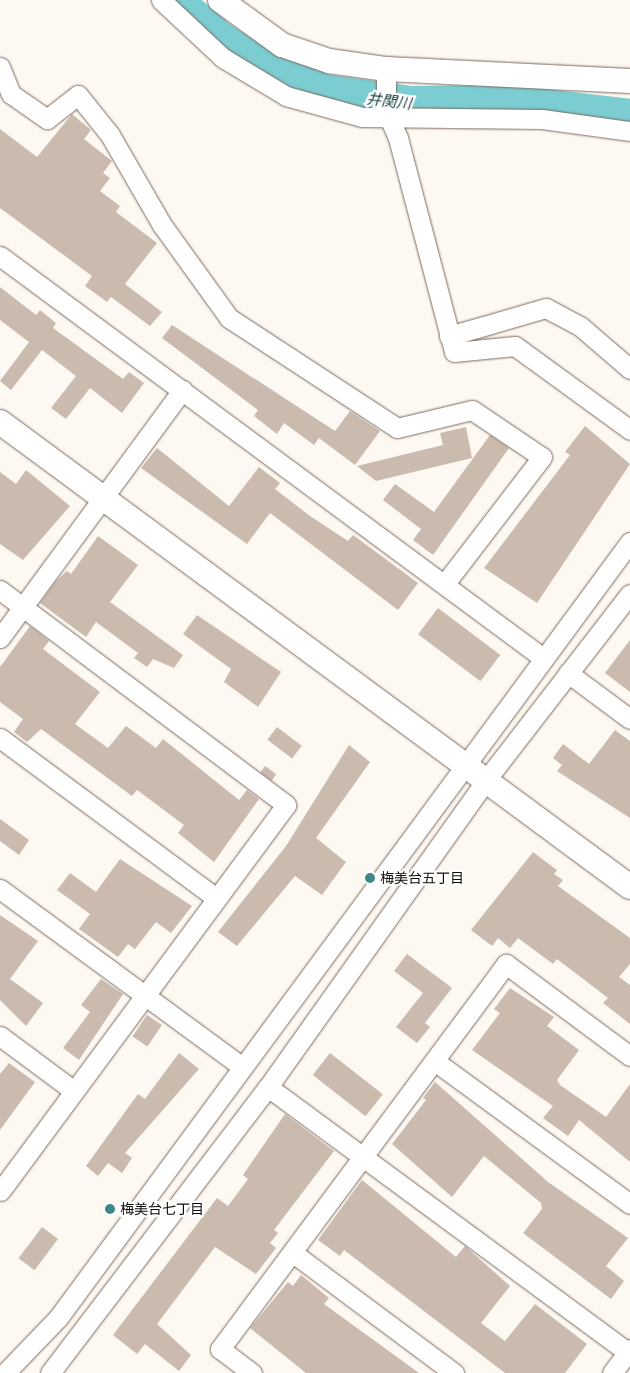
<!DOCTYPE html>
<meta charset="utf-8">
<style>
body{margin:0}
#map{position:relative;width:630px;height:1373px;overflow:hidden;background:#fef8f2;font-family:"IBM Plex Serif","Noto Sans JP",serif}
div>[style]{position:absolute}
.river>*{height:36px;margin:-18px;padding:0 18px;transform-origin:18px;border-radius:18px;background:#7ccdd1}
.building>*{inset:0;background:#cbbbae;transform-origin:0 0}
.roads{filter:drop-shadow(0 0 1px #796a5e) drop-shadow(0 0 1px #796a5e)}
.minor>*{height:19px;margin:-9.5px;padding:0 9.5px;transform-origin:9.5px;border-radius:9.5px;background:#fff}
.tertiary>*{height:24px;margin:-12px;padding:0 12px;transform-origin:12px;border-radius:12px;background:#fff}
.dots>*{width:14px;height:14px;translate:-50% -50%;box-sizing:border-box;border:2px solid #fff;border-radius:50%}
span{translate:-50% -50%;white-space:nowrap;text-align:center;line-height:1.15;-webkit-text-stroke:4.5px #fff;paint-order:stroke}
.poi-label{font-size:14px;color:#100a06}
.left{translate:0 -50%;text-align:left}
.water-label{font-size:15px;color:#1c4345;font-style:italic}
</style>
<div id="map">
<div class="river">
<div style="left:174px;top:0;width:62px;rotate:40.4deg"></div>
<div style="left:221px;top:40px;width:45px;rotate:32.3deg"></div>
<div style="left:259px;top:64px;width:71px;rotate:23.3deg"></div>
<div style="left:324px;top:92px;width:88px;rotate:7.9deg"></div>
<div style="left:411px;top:104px;width:102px;rotate:-0.6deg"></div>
<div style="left:513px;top:103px;width:118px;rotate:6.8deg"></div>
</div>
<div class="building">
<div style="clip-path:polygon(72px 114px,91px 130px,84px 139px,112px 161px,103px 173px,110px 178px,100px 191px,120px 206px,116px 212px,157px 243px,125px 284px,162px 312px,150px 326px,111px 297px,107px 302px,85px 286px,92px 276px,0 208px,0 129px,37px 157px)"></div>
<div style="clip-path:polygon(0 287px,36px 315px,40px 310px,56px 323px,53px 328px,123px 379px,129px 372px,144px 383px,122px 413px,90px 388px,66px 419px,51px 408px,76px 376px,42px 350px,11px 390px,0 381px,29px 342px,0 320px)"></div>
<div style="clip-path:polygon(172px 325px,335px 431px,350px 411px,380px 431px,355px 465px,319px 438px,314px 445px,284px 423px,277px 434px,254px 416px,258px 410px,162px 338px)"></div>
<div style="clip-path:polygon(585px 426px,630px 464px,537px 603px,484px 568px,570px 455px,565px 452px)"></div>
<div style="clip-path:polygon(466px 427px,472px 458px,376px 481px,357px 466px,443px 445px,440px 433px)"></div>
<div style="clip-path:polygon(490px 435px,509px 448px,433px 555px,413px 540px,421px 529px,383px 500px,395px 484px,434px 512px)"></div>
<div style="clip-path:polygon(157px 448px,229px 506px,259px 467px,280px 483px,275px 489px,310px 516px,348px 541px,353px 535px,418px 583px,398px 610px,270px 513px,247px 544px,141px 468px)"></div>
<div style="clip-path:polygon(26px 470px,70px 506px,23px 560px,0 544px,0 472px,16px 484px)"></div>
<div style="clip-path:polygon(98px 536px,138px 565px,110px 602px,183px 655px,174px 668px,153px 659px,147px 667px,134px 658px,138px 653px,96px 622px,86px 637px,40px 603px,56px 581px,67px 571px,71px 574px)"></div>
<div style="left:438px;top:608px;width:78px;height:33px;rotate:37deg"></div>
<div style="clip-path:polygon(197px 615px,281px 672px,258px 707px,224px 682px,231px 669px,183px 634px)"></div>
<div style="clip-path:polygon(30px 626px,49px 641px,43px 649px,100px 692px,75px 724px,108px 748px,126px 726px,156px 748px,163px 739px,239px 800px,247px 790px,259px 799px,214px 862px,178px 833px,184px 825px,137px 790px,132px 796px,41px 729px,27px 742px,14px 732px,23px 719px,0 702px,0 667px)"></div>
<div style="clip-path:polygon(630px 640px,630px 692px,605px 673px)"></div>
<div style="left:277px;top:727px;width:31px;height:16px;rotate:37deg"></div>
<div style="clip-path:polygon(615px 730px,630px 741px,630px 818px,557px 771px,562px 765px,553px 758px,563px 744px,589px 764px)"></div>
<div style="clip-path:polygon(349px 745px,370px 762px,316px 838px,346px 862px,322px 895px,295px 876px,237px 946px,218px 932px,286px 846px)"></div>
<div style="left:265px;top:766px;width:14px;height:8px;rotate:36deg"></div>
<div style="clip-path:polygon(0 819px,29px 840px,19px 855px,0 841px)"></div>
<div style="clip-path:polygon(533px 852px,557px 870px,554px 874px,563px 880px,558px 886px,630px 938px,630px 964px,619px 977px,630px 985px,630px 1024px,603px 1003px,608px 998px,557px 959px,553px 964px,518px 938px,510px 948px,498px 938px,492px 946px,471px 930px)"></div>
<div style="clip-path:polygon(120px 859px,192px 906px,171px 933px,156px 922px,135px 949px,128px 944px,118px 957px,79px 929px,90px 914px,57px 890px,70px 873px,96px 892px)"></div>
<div style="clip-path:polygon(0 915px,38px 941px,10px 979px,43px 1003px,26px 1026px,0 1000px)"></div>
<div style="clip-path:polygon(407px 954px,452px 988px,425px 1023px,430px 1027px,417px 1043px,396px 1027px,423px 993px,394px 971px)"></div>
<div style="clip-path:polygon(101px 979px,123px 994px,79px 1060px,63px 1048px,90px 1012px,81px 1005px)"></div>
<div style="clip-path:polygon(510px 988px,554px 1017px,547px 1026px,579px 1050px,557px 1080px,560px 1085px,606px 1117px,630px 1084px,630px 1162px,579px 1120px,568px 1136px,543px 1118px,553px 1106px,472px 1050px,500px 1013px,494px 1009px)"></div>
<div style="left:147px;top:1015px;width:18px;height:26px;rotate:34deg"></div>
<div style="clip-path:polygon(179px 1053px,199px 1069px,125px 1153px,132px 1158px,122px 1173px,108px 1163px,98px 1176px,86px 1166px,138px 1094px,145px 1099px)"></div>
<div style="left:330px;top:1053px;width:67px;height:28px;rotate:38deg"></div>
<div style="clip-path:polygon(9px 1063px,35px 1082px,0 1130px,0 1074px)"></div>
<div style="clip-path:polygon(435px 1082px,548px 1182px,628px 1238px,606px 1266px,624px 1281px,611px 1299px,523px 1233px,542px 1209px,541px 1203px,484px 1156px,452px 1197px,392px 1144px,426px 1100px,423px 1098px)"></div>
<div style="clip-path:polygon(285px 1114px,334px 1151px,274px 1230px,278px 1233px,270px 1243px,276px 1248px,256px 1274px,215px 1247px,157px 1324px,191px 1355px,179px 1371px,145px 1344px,137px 1354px,113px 1335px,217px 1198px,228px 1206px,248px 1179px,243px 1175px)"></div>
<div style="clip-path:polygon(362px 1180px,456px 1257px,465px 1246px,510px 1286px,481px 1323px,505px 1341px,535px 1304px,587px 1344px,565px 1373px,505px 1373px,344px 1250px,340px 1256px,318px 1240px)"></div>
<div style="left:42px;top:1227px;width:20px;height:39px;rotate:37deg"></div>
<div style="clip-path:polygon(301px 1275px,329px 1298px,324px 1304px,419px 1373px,306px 1373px,250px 1328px,288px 1282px,293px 1286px)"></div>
</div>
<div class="roads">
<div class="minor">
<div style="left:161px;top:0;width:85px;rotate:43.1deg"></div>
<div style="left:223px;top:58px;width:74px;rotate:31.1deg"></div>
<div style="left:286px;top:96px;width:79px;rotate:15.4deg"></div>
<div style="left:362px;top:117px;width:180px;rotate:0.6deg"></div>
<div style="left:542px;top:119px;width:89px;rotate:7.8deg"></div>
<div style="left:0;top:67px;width:29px;rotate:68deg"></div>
<div style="left:11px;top:94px;width:44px;rotate:34.8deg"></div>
<div style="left:47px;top:119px;width:39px;rotate:-38deg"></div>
<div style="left:78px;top:95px;width:51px;rotate:51.3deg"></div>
<div style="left:110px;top:135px;width:104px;rotate:60deg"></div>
<div style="left:162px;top:225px;width:115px;rotate:54.2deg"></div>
<div style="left:229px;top:318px;width:201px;rotate:33.2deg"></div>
<div style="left:397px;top:428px;width:77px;rotate:-13.5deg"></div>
<div style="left:472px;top:410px;width:84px;rotate:33.9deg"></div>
<div style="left:542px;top:457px;width:158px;rotate:127.5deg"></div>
<div style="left:386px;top:69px;width:42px;rotate:90deg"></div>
<div style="left:386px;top:111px;width:30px;rotate:66deg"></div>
<div style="left:398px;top:138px;width:221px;rotate:75.3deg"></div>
<div style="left:454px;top:352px;width:61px;rotate:-5.6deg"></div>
<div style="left:515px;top:346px;width:142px;rotate:36.1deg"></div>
<div style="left:0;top:256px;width:676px;rotate:36.51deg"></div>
<div style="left:449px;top:336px;width:101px;rotate:-16.1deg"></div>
<div style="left:546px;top:308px;width:38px;rotate:28deg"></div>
<div style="left:580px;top:326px;width:66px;rotate:40.7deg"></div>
<div style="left:0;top:590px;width:358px;rotate:36.9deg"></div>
<div style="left:286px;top:805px;width:480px;rotate:126.5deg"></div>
<div style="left:0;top:638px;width:308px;rotate:-53.7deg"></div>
<div style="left:568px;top:673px;width:77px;rotate:36.6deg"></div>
<div style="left:0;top:738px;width:267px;rotate:36.5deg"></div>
<div style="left:0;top:889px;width:298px;rotate:36.3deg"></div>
<div style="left:0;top:1036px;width:92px;rotate:36.6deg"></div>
<div style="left:436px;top:1062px;width:240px;rotate:36.2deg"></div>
<div style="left:268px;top:1087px;width:447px;rotate:36.4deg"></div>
<div style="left:293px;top:1253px;width:201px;rotate:36.7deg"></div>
<div style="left:5px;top:1373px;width:76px;rotate:-46.1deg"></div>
<div style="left:58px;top:1318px;width:964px;rotate:-53.61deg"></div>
<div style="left:50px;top:1373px;width:360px;rotate:-52.7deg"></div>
<div style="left:268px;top:1087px;width:377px;rotate:-54.6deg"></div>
<div style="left:486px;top:780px;width:235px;rotate:-52.3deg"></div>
<div style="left:252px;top:1373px;width:40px;rotate:-143deg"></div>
<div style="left:220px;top:1349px;width:480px;rotate:-53.4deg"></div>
<div style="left:506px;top:964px;width:154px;rotate:36.6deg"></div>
<div style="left:612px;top:1373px;width:30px;rotate:-53deg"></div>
</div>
<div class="tertiary">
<div style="left:220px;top:0;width:77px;rotate:36deg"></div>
<div style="left:282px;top:45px;width:50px;rotate:18.8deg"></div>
<div style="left:329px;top:61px;width:58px;rotate:8deg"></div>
<div style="left:386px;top:69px;width:244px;rotate:2.8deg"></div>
<div style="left:0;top:422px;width:783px;rotate:36.43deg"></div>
</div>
</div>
<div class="dots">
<div style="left:370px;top:878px;background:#3f878b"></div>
<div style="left:110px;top:1209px;background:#3f878b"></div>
</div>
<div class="poi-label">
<span class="left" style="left:380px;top:878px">梅美台五丁目</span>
<span class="left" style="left:120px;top:1209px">梅美台七丁目</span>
</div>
<div class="water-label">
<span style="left:389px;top:101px;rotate:7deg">井関川</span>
</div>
</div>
